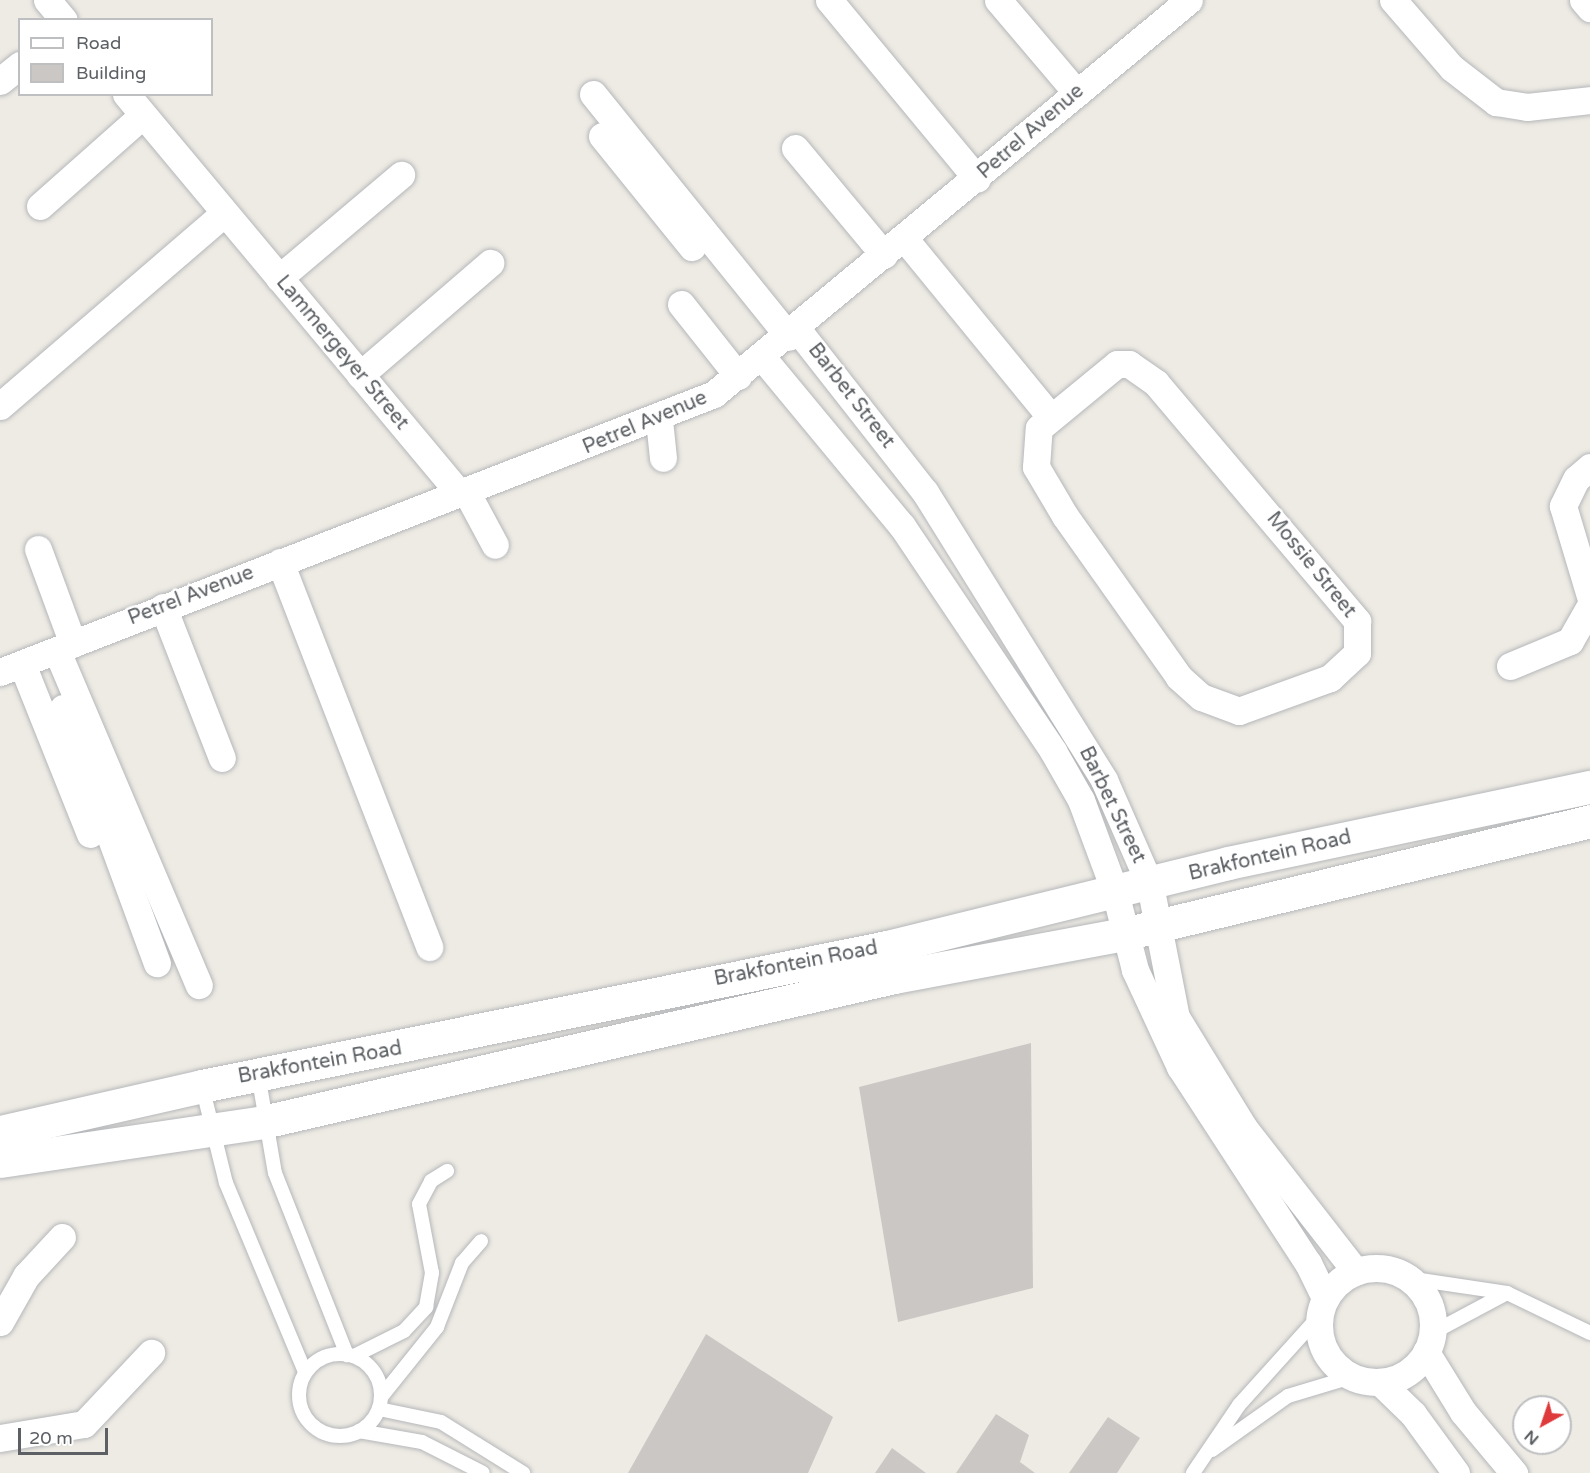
<!DOCTYPE html>
<style>
body{margin:0}
#map{position:relative;width:1590px;height:1473px;overflow:hidden;background:#eeebe4;font-family:"Varela Round",sans-serif}
div>[style]{position:absolute}
.building>*{inset:0;background:#cbc7c4}
.roads{filter:drop-shadow(0 0 2px #b5b7ba) drop-shadow(0 0 2px #b5b7ba)}
.lane>*{height:14px;margin:-7px;padding:0 7px;transform-origin:7px;border-radius:7px;background:#fff}
.lane>.ring{margin:-7px;padding:0;box-sizing:content-box;background:none;border:14px solid #fff;border-radius:50%}
.street>*{height:27px;margin:-13.5px;padding:0 13.5px;transform-origin:13.5px;border-radius:13.5px;background:#fff}
.street>.ring{margin:-13.5px;padding:0;box-sizing:content-box;background:none;border:27px solid #fff;border-radius:50%}
.secondary>*{height:33px;margin:-16.5px;padding:0 16.5px;transform-origin:16.5px;border-radius:16.5px;background:#fff}
span{translate:-50% -50%;white-space:nowrap;text-align:center;line-height:1.15;-webkit-text-stroke:5px #fff;paint-order:stroke}
.street-label{font-size:20px;color:#5c6064}
.legend{position:absolute;left:18px;top:18px;width:195px;height:78px;box-sizing:border-box;background:#fff;border:2px solid #bebfc1;margin:0;padding:8px 10px;list-style:none;font-size:18px;color:#5c6064}
.legend li{display:flex;align-items:center;gap:12px;height:30px}
.legend b{width:30px;border:2px solid #bebfc1}
.north{position:absolute;left:1512px;top:1395px;width:60px;height:60px;box-sizing:border-box;background:#fff;border:2px solid #bebfc1;border-radius:50%;rotate:220deg;font-size:16px;font-weight:700;line-height:24px;text-align:center;color:#5c6064}
.north::after{content:'';display:block;margin:auto;width:21px;height:27px;background:#de3a3c;clip-path:polygon(50% 0,100% 100%,50% 72%,0 100%)}
.scale{position:absolute;left:18px;top:1428px;width:90px;height:27px;box-sizing:border-box;border:3px solid #5c6064;border-top:0;padding-left:8px;font-size:18px;line-height:21px;white-space:nowrap;color:#5c6064;-webkit-text-stroke:4px #fff;paint-order:stroke}
</style>
<div id="map">
<div class="building">
<div style="clip-path:polygon(1031px 1043px,1033px 1288px,898px 1322px,859px 1087px)"></div>
<div style="clip-path:polygon(706px 1334px,833px 1417px,808px 1473px,628px 1473px)"></div>
<div style="clip-path:polygon(996px 1414px,1029px 1435px,1020px 1462px,1035px 1473px,956px 1473px)"></div>
<div style="clip-path:polygon(1108px 1417px,1140px 1438px,1117px 1473px,1069px 1473px)"></div>
<div style="clip-path:polygon(892px 1448px,926px 1473px,875px 1473px)"></div>
</div>
<div class="roads">
<div class="lane">
<div style="left:258px;top:1074px;width:100px;rotate:80.3deg"></div>
<div style="left:275px;top:1173px;width:196px;rotate:68.4deg"></div>
<div style="left:202px;top:1086px;width:100px;rotate:76.1deg"></div>
<div style="left:226px;top:1183px;width:205px;rotate:67.3deg"></div>
<div style="left:1407px;top:1278px;width:101px;rotate:8.5deg"></div>
<div style="left:1507px;top:1293px;width:92px;rotate:25.7deg"></div>
<div style="left:1432px;top:1333px;width:85px;rotate:-28.1deg"></div>
<div class="ring" style="left:299px;top:1354px;width:68px;height:68px"></div>
<div style="left:354px;top:1356px;width:56px;rotate:-26.6deg"></div>
<div style="left:404px;top:1331px;width:33px;rotate:-47deg"></div>
<div style="left:426px;top:1307px;width:35px;rotate:-80deg"></div>
<div style="left:432px;top:1273px;width:70px;rotate:-100.7deg"></div>
<div style="left:419px;top:1204px;width:26px;rotate:-62deg"></div>
<div style="left:431px;top:1181px;width:19px;rotate:-32deg"></div>
<div style="left:381px;top:1397px;width:90px;rotate:-51.3deg"></div>
<div style="left:437px;top:1327px;width:69px;rotate:-68.7deg"></div>
<div style="left:462px;top:1263px;width:29px;rotate:-49deg"></div>
<div style="left:379px;top:1409px;width:63px;rotate:11.8deg"></div>
<div style="left:441px;top:1422px;width:97px;rotate:31.9deg"></div>
<div style="left:359px;top:1431px;width:64px;rotate:9.9deg"></div>
<div style="left:422px;top:1442px;width:68px;rotate:26.9deg"></div>
<div style="left:1212px;top:1450px;width:93px;rotate:-35.4deg"></div>
<div style="left:1288px;top:1396px;width:66px;rotate:-16.8deg"></div>
<div style="left:1193px;top:1473px;width:82px;rotate:-55.9deg"></div>
<div style="left:1239px;top:1405px;width:120px;rotate:-48deg"></div>
</div>
<div class="street">
<div style="left:47px;top:0;width:26px;rotate:50deg"></div>
<div style="left:829px;top:0;width:232px;rotate:50.4deg"></div>
<div style="left:998px;top:0;width:122px;rotate:49.7deg"></div>
<div style="left:1393px;top:0;width:90px;rotate:49.1deg"></div>
<div style="left:1452px;top:68px;width:56px;rotate:37.7deg"></div>
<div style="left:1496px;top:102px;width:31px;rotate:9deg"></div>
<div style="left:1527px;top:107px;width:63px;rotate:-6.3deg"></div>
<div style="left:1583px;top:0;width:11px;rotate:49deg"></div>
<div style="left:0;top:81px;width:26px;rotate:-39deg"></div>
<div style="left:126px;top:94px;width:520px;rotate:50.15deg"></div>
<div style="left:593px;top:94px;width:312px;rotate:51.1deg"></div>
<div style="left:602px;top:136px;width:143px;rotate:51deg"></div>
<div style="left:795px;top:148px;width:139px;rotate:50.2deg"></div>
<div style="left:40px;top:206px;width:137px;rotate:-41.5deg"></div>
<div style="left:904px;top:238px;width:229px;rotate:50.7deg"></div>
<div style="left:279px;top:278px;width:160px;rotate:-40.2deg"></div>
<div style="left:681px;top:304px;width:92px;rotate:51.6deg"></div>
<div style="left:797px;top:329px;width:207px;rotate:51.9deg"></div>
<div style="left:925px;top:492px;width:339px;rotate:58.1deg"></div>
<div style="left:1104px;top:780px;width:115px;rotate:66.3deg"></div>
<div style="left:1150px;top:885px;width:135px;rotate:78.9deg"></div>
<div style="left:1176px;top:1017px;width:130px;rotate:58.5deg"></div>
<div style="left:1244px;top:1128px;width:182px;rotate:52.1deg"></div>
<div style="left:762px;top:357px;width:219px;rotate:50.4deg"></div>
<div style="left:902px;top:526px;width:271px;rotate:56.1deg"></div>
<div style="left:1053px;top:751px;width:56px;rotate:60.3deg"></div>
<div style="left:1081px;top:800px;width:98px;rotate:69.7deg"></div>
<div style="left:1115px;top:892px;width:81px;rotate:75.6deg"></div>
<div style="left:1135px;top:970px;width:107px;rotate:65.1deg"></div>
<div style="left:1180px;top:1067px;width:234px;rotate:56.9deg"></div>
<div style="left:1308px;top:1263px;width:39px;rotate:64deg"></div>
<div style="left:1117px;top:364px;width:12px"></div>
<div style="left:1129px;top:364px;width:33px;rotate:35deg"></div>
<div style="left:1156px;top:383px;width:312px;rotate:49.8deg"></div>
<div style="left:1357px;top:621px;width:32px;rotate:90deg"></div>
<div style="left:1357px;top:653px;width:37px;rotate:137deg"></div>
<div style="left:1330px;top:678px;width:97px;rotate:160.1deg"></div>
<div style="left:1239px;top:711px;width:40px;rotate:-159.8deg"></div>
<div style="left:1201px;top:697px;width:30px;rotate:-138deg"></div>
<div style="left:1179px;top:677px;width:197px;rotate:-125.3deg"></div>
<div style="left:1065px;top:516px;width:57px;rotate:-120.6deg"></div>
<div style="left:1036px;top:467px;width:39px;rotate:-86deg"></div>
<div style="left:1039px;top:428px;width:101px;rotate:-39.4deg"></div>
<div style="left:360px;top:375px;width:172px;rotate:-40.7deg"></div>
<div style="left:0;top:406px;width:296px;rotate:-40.7deg"></div>
<div style="left:659px;top:420px;width:38px;rotate:84deg"></div>
<div style="left:1590px;top:467px;width:18px;rotate:139deg"></div>
<div style="left:1576px;top:479px;width:30px;rotate:116deg"></div>
<div style="left:1563px;top:506px;width:94px;rotate:73.3deg"></div>
<div style="left:466px;top:491px;width:61px;rotate:61.8deg"></div>
<div style="left:38px;top:549px;width:101px;rotate:69.8deg"></div>
<div style="left:280px;top:562px;width:413px;rotate:68.8deg"></div>
<div style="left:163px;top:607px;width:162px;rotate:68.7deg"></div>
<div style="left:57px;top:651px;width:363px;rotate:67deg"></div>
<div style="left:22px;top:664px;width:183px;rotate:68.2deg"></div>
<div style="left:1510px;top:666px;width:65px;rotate:-22.6deg"></div>
<div style="left:1570px;top:641px;width:40px;rotate:-60.3deg"></div>
<div style="left:0;top:672px;width:766px;rotate:-21.27deg"></div>
<div style="left:714px;top:394px;width:617px;rotate:-39.67deg"></div>
<div style="left:63px;top:708px;width:272px;rotate:69.8deg"></div>
<div class="ring" style="left:1319px;top:1268px;width:87px;height:87px"></div>
<div style="left:0;top:1322px;width:53px;rotate:-60.5deg"></div>
<div style="left:26px;top:1276px;width:53px;rotate:-47.3deg"></div>
<div style="left:1426px;top:1352px;width:70px;rotate:58.3deg"></div>
<div style="left:1463px;top:1412px;width:80px;rotate:50.1deg"></div>
<div style="left:1380px;top:1382px;width:46px;rotate:44.1deg"></div>
<div style="left:1413px;top:1414px;width:73px;rotate:53.9deg"></div>
<div style="left:0;top:1438px;width:85px;rotate:-9.5deg"></div>
<div style="left:84px;top:1424px;width:98px;rotate:-46.7deg"></div>
</div>
<div class="secondary">
<div style="left:0;top:1132px;width:207px;rotate:-12.8deg"></div>
<div style="left:202px;top:1086px;width:699px;rotate:-11.47deg"></div>
<div style="left:887px;top:947px;width:351px;rotate:-13.8deg"></div>
<div style="left:1228px;top:863px;width:370px;rotate:-11.9deg"></div>
<div style="left:0;top:1161px;width:266px;rotate:-8.4deg"></div>
<div style="left:263px;top:1122px;width:647px;rotate:-12.94deg"></div>
<div style="left:894px;top:977px;width:234px;rotate:-10.6deg"></div>
<div style="left:1124px;top:934px;width:480px;rotate:-13.6deg"></div>
</div>
</div>
<div class="street-label">
<span style="left:1031px;top:132px;rotate:-41deg">Petrel Avenue</span>
<span style="left:342px;top:353px;rotate:50deg">Lammergeyer Street</span>
<span style="left:851px;top:396px;rotate:52deg">Barbet Street</span>
<span style="left:645px;top:423px;rotate:-23deg">Petrel Avenue</span>
<span style="left:1311px;top:565px;rotate:51deg">Mossie Street</span>
<span style="left:191px;top:596px;rotate:-21deg">Petrel Avenue</span>
<span style="left:1112px;top:805px;rotate:64deg">Barbet Street</span>
<span style="left:1270px;top:856px;rotate:-13deg">Brakfontein Road</span>
<span style="left:796px;top:964px;rotate:-11deg">Brakfontein Road</span>
<span style="left:320px;top:1063px;rotate:-10deg">Brakfontein Road</span>
</div>
<ul class="legend">
<li><b style="height:8px;background:#fff"></b>Road</li>
<li><b style="height:16px;background:#cbc7c4"></b>Building</li>
</ul>
<div class="north">N</div>
<div class="scale">20 m</div>
</div>
